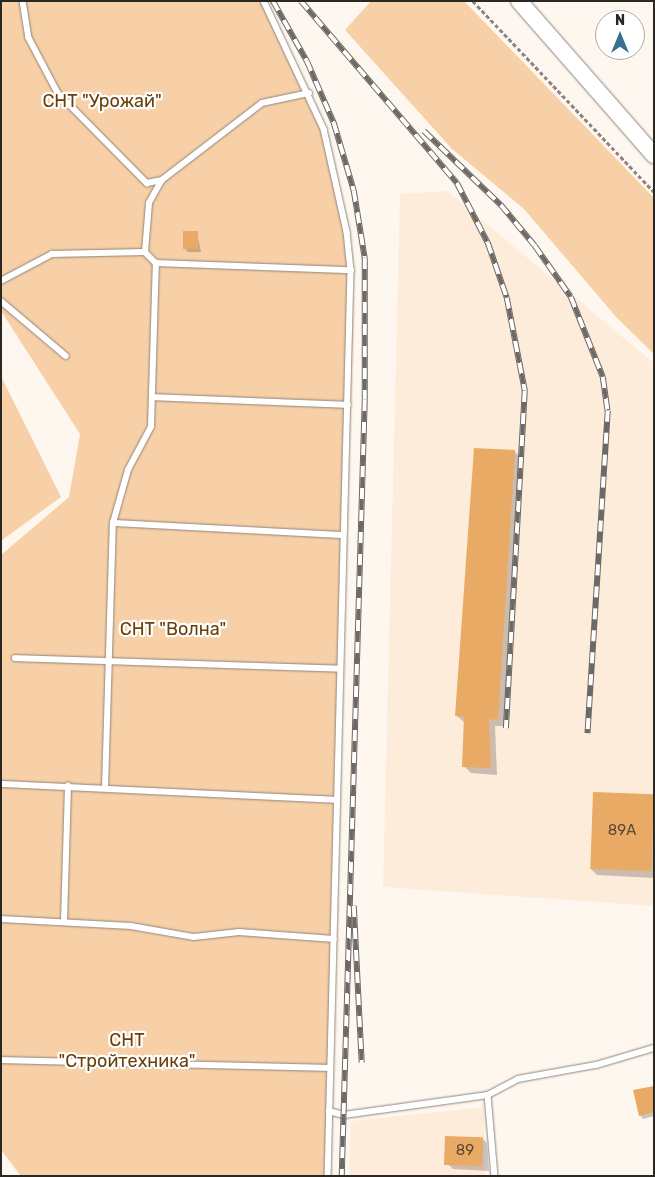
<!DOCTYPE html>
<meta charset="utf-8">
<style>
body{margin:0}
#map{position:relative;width:655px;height:1177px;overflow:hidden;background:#fef7f0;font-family:Rubik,sans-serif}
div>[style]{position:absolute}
.built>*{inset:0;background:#feecdb}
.green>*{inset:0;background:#f8d0a7}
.shadow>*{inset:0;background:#0003}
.building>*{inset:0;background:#e9aa65;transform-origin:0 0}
.path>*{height:2.5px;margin-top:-1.25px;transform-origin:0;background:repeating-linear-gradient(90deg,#8b8680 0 4px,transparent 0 6.5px)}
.roads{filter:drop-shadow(0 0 1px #90857b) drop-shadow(0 0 1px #90857b)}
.lane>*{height:5.5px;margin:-2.75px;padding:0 2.75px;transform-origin:2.75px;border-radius:2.75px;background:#fff}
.secondary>*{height:16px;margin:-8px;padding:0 8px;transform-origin:8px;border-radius:8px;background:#fff}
.rail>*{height:5.5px;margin-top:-2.75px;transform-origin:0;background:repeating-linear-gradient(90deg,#fff 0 11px,#6d6964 0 22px);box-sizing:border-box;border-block:1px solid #6d6964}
span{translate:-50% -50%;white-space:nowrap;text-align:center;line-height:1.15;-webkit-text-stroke:4.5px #fff;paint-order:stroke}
.number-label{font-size:15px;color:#5a4834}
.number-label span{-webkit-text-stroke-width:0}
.park-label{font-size:18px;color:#694008}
.frame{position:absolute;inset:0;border:2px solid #2b2723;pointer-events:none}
.north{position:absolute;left:595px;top:10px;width:50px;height:50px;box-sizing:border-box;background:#fff;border:1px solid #aaa9a7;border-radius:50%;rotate:0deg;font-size:14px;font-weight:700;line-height:20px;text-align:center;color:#2b2723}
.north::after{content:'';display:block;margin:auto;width:18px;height:22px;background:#38718b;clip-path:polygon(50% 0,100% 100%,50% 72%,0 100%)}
</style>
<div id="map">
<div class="built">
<div style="clip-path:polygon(447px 191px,654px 363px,654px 906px,383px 887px,400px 194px)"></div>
<div style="clip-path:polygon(484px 1107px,485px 1176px,349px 1176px,351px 1121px)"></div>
</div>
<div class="green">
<div style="clip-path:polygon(1px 1px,264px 1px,324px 129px,347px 232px,353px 325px,328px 1176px,21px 1176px,1px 1150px,1px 555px,69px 497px,80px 434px,1px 311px)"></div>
<div style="clip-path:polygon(371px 1px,464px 1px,654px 198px,654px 354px,617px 318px,524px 209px,452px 149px,345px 30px)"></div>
<div style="clip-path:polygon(1px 376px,61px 497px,1px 541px)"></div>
</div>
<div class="shadow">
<div style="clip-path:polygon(197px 233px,201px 252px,188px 252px,185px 249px)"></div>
<div style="clip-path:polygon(515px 452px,522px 459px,504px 726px,495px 726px,497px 775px,471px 773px,464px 766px,465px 723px,456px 715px)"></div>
<div style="clip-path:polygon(654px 795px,654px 878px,597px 875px,590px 868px)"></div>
<div style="clip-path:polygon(654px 1087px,654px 1116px,643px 1119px,640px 1115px)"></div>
<div style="clip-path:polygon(482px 1138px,487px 1143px,489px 1171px,453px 1169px,448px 1164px)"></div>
</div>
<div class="building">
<div style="left:198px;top:231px;width:18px;height:15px;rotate:90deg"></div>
<div style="clip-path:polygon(474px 448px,515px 450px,498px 720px,489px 719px,491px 768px,462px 767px,464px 717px,455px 716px)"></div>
<div style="left:593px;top:792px;width:61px;height:77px;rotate:2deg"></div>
<div style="clip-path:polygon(654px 1086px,654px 1112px,639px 1116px,633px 1090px)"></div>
<div style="left:445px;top:1136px;width:38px;height:29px;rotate:2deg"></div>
</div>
<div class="path">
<div style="left:473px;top:1px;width:263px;rotate:46.5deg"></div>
</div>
<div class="roads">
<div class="lane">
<div style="left:23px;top:1px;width:37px;rotate:81deg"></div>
<div style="left:29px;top:38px;width:62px;rotate:62.2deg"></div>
<div style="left:58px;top:93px;width:127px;rotate:45.3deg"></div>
<div style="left:147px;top:183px;width:15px;rotate:-11deg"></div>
<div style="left:264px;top:1px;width:141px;rotate:64.9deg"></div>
<div style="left:324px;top:129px;width:106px;rotate:77.4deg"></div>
<div style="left:347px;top:232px;width:38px;rotate:84deg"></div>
<div style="left:351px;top:270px;width:906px;rotate:91.45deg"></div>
<div style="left:145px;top:252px;width:16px;rotate:45deg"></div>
<div style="left:156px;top:263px;width:195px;rotate:2.1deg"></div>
<div style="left:1px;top:281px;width:58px;rotate:-27.9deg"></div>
<div style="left:52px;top:254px;width:93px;rotate:-1.2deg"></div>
<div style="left:145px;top:252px;width:49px;rotate:-85.3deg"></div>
<div style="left:149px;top:203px;width:26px;rotate:-61deg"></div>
<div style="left:162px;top:180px;width:126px;rotate:-37.6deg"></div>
<div style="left:262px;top:103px;width:48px;rotate:-12deg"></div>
<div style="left:1px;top:301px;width:85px;rotate:40.2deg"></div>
<div style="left:152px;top:397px;width:196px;rotate:2.3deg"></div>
<div style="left:113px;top:523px;width:229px;rotate:3deg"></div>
<div style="left:15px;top:658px;width:324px;rotate:1.9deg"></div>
<div style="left:1px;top:784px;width:336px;rotate:2.7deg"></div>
<div style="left:105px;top:788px;width:265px;rotate:-88.3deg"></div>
<div style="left:113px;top:523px;width:55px;rotate:-74.2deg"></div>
<div style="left:128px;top:470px;width:49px;rotate:-61.9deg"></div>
<div style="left:151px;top:427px;width:164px;rotate:-88.3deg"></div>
<div style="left:1px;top:919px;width:130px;rotate:3.1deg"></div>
<div style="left:131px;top:926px;width:64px;rotate:9.9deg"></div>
<div style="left:194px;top:937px;width:45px;rotate:-6.3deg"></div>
<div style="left:239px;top:932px;width:95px;rotate:4.2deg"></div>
<div style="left:64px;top:921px;width:135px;rotate:-88.3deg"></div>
<div style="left:1px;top:1060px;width:329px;rotate:1.4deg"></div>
<div style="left:488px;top:1095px;width:81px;rotate:85.1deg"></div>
<div style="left:329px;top:1111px;width:16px;rotate:15deg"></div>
<div style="left:344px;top:1115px;width:145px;rotate:-7.9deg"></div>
<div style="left:488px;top:1095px;width:34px;rotate:-28deg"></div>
<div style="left:518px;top:1079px;width:79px;rotate:-10.2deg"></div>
<div style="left:596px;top:1065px;width:60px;rotate:-16.3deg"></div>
</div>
<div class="secondary">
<div style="left:519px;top:1px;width:205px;rotate:48.8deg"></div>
</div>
</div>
<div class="rail">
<div style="left:273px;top:1px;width:69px;rotate:60.5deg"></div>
<div style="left:307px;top:61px;width:68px;rotate:66.5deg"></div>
<div style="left:334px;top:123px;width:71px;rotate:73.6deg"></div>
<div style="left:354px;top:191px;width:68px;rotate:80.7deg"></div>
<div style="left:365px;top:258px;width:142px;rotate:90deg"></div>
<div style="left:365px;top:400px;width:776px;rotate:91.7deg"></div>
<div style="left:301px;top:1px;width:240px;rotate:49.4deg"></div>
<div style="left:457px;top:183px;width:68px;rotate:62.7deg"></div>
<div style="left:488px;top:243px;width:58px;rotate:70.9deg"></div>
<div style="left:507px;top:298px;width:95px;rotate:79deg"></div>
<div style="left:525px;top:391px;width:338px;rotate:93.2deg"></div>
<div style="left:424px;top:131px;width:107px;rotate:43.9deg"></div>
<div style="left:501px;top:205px;width:53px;rotate:50.3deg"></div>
<div style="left:535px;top:246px;width:62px;rotate:54.8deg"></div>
<div style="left:571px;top:297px;width:86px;rotate:68.2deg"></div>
<div style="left:603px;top:377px;width:34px;rotate:82deg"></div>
<div style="left:608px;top:411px;width:323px;rotate:93.6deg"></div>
<div style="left:354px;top:906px;width:157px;rotate:87.1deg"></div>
</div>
<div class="number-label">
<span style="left:622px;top:831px">89А</span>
<span style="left:465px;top:1151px">89</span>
</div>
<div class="park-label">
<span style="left:102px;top:101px">СНТ "Урожай"</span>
<span style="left:173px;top:629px">СНТ "Волна"</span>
<span style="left:127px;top:1051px">СНТ<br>"Стройтехника"</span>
</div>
<div class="frame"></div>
<div class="north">N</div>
</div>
